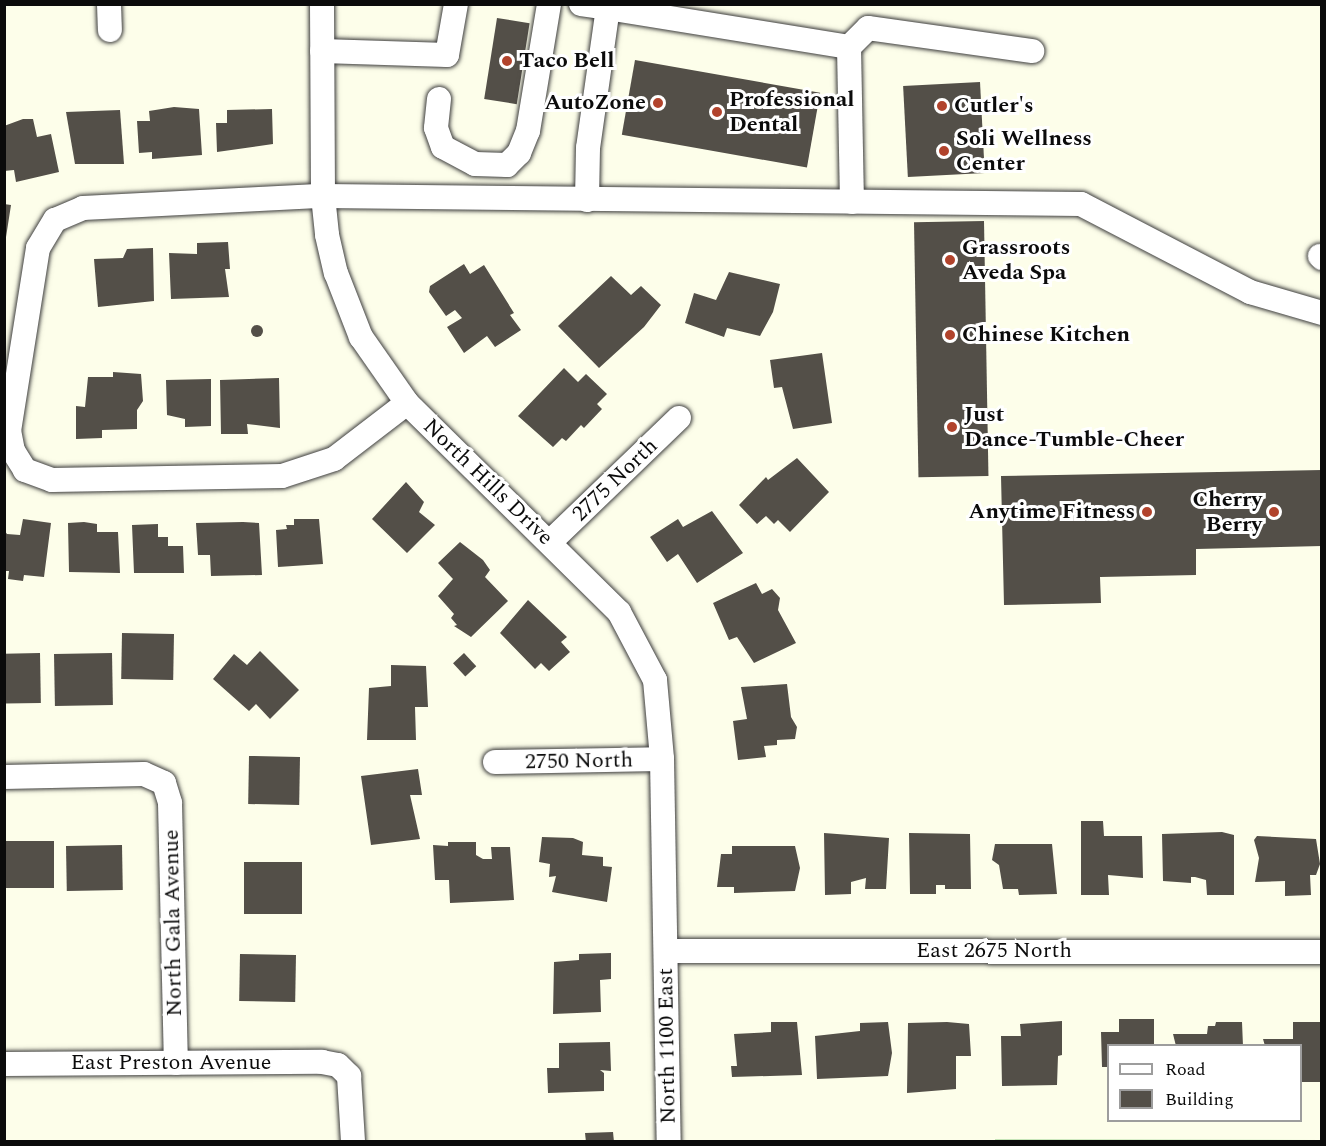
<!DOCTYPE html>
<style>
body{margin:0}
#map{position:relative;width:1326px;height:1146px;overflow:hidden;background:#fdfeea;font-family:Spectral,serif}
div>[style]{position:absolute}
.green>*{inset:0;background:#c5e5b7}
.building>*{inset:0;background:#534f48;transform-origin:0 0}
.round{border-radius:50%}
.roads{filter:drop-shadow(0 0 2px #3e3e3e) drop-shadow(0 0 2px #3e3e3e)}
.minor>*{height:24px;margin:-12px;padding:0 12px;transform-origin:12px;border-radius:12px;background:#fff}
.dots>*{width:16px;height:16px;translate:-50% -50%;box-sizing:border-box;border:3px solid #fff;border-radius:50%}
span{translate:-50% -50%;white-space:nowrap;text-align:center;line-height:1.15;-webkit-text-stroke:6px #fff;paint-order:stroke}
.poi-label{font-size:22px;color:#0b0b0b;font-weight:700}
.left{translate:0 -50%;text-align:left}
.right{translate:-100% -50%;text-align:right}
.street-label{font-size:22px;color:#0b0b0b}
.frame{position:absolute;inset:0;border:6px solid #0b0b0b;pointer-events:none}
.legend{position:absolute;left:1107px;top:1044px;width:195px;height:78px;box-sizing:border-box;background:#fff;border:2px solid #9d9d9d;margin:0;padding:8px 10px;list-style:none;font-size:18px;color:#0b0b0b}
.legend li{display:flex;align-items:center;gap:12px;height:30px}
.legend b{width:30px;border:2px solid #9d9d9d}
</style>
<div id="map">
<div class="green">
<div style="clip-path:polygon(995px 1139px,1321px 1140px,1322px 1141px,995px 1142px)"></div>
</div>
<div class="building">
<div style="left:497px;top:18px;width:33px;height:82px;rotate:9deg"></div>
<div style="left:635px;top:60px;width:188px;height:76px;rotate:10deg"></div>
<div style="left:980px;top:82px;width:91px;height:77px;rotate:87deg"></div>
<div style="clip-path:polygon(174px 107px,199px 109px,202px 155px,152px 159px,152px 152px,139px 153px,137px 121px,150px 121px,149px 111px)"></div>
<div style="clip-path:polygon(272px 109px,273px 144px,217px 152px,216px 123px,227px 123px,227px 110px)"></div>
<div style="clip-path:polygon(120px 110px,124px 164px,75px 164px,66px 112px)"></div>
<div style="clip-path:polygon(23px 119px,33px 119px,37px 137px,51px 134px,59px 172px,16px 182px,14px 170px,4px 171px,4px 126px)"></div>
<div style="clip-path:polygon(4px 204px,11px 205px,6px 237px,4px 237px)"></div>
<div style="left:984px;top:221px;width:255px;height:70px;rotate:89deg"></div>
<div style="clip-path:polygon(228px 242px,230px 269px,225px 269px,229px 297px,171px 299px,169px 253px,197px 254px,197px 243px)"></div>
<div style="clip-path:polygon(153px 248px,154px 301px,98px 307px,94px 259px,123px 258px,127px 249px)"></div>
<div style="clip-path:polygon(464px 264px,470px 274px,484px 265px,514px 313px,510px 315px,521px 330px,495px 347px,487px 336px,464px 353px,447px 327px,462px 318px,455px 310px,446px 316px,429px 292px,430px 286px)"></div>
<div style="clip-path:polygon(729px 272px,780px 284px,773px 312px,760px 336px,727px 328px,724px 337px,685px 323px,694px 293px,716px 300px)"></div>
<div style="clip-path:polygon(611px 276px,631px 295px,641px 286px,661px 305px,644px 327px,599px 368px,558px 326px)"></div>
<div class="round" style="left:251px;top:325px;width:12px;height:12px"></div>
<div style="clip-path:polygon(822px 353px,832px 423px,793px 429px,782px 387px,774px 388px,770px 360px)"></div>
<div style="clip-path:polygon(564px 368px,578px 382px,586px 374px,607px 394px,597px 404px,602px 409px,584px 428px,581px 425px,566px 441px,562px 438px,553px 447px,518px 416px)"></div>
<div style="clip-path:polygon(113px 372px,141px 374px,143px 401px,137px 410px,137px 429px,102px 430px,102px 438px,76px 439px,76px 406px,85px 407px,88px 377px,113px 377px)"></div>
<div style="clip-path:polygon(279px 378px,280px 428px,247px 424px,248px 434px,221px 434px,220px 380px)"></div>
<div style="clip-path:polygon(211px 379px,211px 426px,185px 427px,185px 419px,167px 415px,166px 380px)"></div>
<div style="clip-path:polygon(797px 458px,829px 492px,790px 532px,778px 520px,774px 524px,766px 516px,757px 524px,739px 505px,766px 477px,768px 480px)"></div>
<div style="clip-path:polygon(1322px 470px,1322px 546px,1196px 549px,1196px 575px,1100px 577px,1101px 603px,1004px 605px,1001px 476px)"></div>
<div style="clip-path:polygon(406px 482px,424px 502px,419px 512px,435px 525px,407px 553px,372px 519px)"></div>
<div style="clip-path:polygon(712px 511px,743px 553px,697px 583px,678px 554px,667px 562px,650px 537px,678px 519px,683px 527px)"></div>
<div style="clip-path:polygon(23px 519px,51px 523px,44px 577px,24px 575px,23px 581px,8px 579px,9px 571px,4px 571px,4px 530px,7px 534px,20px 535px)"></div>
<div style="clip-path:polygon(294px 519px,319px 519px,323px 564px,278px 567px,276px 530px,287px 529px,286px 525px,294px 525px)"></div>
<div style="clip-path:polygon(84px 522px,97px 524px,97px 532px,118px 532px,120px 573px,69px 572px,68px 523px)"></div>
<div style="clip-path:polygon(243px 522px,259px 523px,262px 575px,211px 576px,210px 555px,198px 555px,196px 523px)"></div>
<div style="clip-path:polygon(158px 524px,158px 537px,168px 537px,168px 546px,183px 546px,184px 573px,134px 573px,132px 525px)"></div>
<div style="clip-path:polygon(460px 542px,483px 560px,490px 570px,485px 577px,508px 601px,471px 637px,454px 626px,457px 625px,451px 618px,454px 614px,438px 596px,453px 579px,438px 563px)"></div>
<div style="clip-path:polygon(756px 583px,762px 594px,772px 589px,780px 598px,778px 610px,796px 643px,754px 663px,737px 637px,729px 640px,713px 603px)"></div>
<div style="clip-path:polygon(528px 600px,567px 637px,561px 642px,570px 652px,549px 671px,541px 663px,535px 669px,500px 633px)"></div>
<div style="left:122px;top:633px;width:52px;height:46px;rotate:1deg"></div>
<div style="clip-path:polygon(260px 651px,299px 690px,270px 719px,256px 704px,249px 711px,213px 679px,234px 654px,247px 665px)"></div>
<div style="left:40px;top:653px;width:50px;height:36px;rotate:89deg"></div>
<div style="left:112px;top:653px;width:52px;height:58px;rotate:89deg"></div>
<div style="left:464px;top:653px;width:18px;height:15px;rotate:47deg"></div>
<div style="clip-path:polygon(391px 665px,426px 666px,428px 707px,415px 707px,416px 740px,367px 740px,369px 688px,391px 686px)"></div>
<div style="clip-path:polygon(787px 684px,791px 717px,797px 727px,795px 739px,777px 740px,777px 745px,764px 746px,766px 757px,738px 760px,733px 721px,747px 719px,741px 687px)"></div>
<div style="left:249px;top:756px;width:51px;height:48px;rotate:1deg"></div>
<div style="clip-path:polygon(418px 769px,422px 795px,410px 795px,420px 839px,371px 845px,361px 776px)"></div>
<div style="clip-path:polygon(1081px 821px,1103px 821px,1104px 836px,1142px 836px,1143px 878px,1108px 875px,1109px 895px,1081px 895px)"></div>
<div style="clip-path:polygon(1222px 832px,1234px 835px,1234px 895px,1207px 895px,1206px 880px,1195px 877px,1191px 877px,1191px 883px,1163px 881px,1162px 834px)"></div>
<div style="clip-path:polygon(824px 833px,889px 838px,886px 889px,865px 889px,866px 878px,851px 882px,851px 894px,825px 895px)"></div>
<div style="clip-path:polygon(909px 833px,970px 834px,971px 889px,945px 889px,945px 885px,936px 885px,936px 894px,910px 894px)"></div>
<div style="clip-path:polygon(1257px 836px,1316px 839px,1320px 864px,1316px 875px,1310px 875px,1311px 895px,1285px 896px,1285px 881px,1255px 882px,1259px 858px,1254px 840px)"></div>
<div style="clip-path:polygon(542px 837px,573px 838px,583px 842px,582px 855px,603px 857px,603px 866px,612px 867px,607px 902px,552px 892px,556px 876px,549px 877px,550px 864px,539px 862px)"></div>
<div style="left:54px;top:841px;width:47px;height:50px;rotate:90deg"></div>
<div style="clip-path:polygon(448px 842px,476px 842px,476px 855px,483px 859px,492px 859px,491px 847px,510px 847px,514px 900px,450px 903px,449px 880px,435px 880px,433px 845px,448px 846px)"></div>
<div style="clip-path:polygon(995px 844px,1052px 844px,1057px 894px,1019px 895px,1018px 889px,1003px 889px,999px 865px,992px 860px)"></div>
<div style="left:122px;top:845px;width:45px;height:56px;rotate:89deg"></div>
<div style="clip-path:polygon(732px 846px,795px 846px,800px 868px,795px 891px,734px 893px,734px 887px,717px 887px,721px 854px,732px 854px)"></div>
<div style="left:244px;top:862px;width:58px;height:52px"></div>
<div style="clip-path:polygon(611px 953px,611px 979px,600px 980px,601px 1012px,553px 1014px,554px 962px,579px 960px,579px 954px)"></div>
<div style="left:240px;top:954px;width:56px;height:47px;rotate:1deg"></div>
<div style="clip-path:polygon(1119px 1019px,1154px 1019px,1154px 1046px,1108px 1046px,1108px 1067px,1102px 1067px,1101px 1032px,1119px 1032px)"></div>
<div style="clip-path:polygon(1062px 1021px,1062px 1055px,1058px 1056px,1057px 1085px,1002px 1086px,1001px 1036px,1021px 1036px,1020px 1024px)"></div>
<div style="clip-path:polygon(771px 1022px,797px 1022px,802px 1075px,732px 1077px,731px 1066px,737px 1066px,734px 1034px,771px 1032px)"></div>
<div style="clip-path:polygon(888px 1022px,892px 1053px,888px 1076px,817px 1079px,815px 1036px,860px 1031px,860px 1023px)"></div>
<div style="clip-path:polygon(947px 1022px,969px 1024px,971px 1056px,956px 1056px,956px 1089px,907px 1093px,908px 1023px)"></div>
<div style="clip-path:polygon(1216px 1022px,1242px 1022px,1243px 1046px,1176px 1046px,1173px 1034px,1207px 1034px,1208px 1026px,1215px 1026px)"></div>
<div style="clip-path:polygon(1293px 1022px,1320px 1022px,1322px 1082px,1300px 1082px,1300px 1046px,1265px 1046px,1263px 1039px,1293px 1039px)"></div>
<div style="clip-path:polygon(610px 1042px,611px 1071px,600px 1070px,604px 1073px,604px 1091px,548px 1093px,547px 1068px,559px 1068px,559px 1043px)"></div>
<div style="clip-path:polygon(613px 1132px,614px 1142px,586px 1142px,585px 1133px)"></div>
</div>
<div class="roads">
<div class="minor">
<div style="left:109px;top:4px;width:26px;rotate:88deg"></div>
<div style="left:322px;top:4px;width:192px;rotate:89.7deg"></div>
<div style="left:323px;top:196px;width:39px;rotate:84deg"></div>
<div style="left:327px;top:235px;width:39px;rotate:77deg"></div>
<div style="left:336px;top:273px;width:69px;rotate:68.7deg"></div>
<div style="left:361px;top:337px;width:80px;rotate:55.1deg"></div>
<div style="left:407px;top:403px;width:298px;rotate:44.6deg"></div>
<div style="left:619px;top:612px;width:77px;rotate:62.1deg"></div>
<div style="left:655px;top:680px;width:79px;rotate:84.9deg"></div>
<div style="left:662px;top:759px;width:383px;rotate:89deg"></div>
<div style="left:581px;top:4px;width:27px;rotate:8deg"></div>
<div style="left:849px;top:47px;width:27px;rotate:-45deg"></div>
<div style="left:868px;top:28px;width:166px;rotate:8deg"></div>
<div style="left:322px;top:51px;width:125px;rotate:1.8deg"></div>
<div style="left:447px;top:55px;width:52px;rotate:-80deg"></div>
<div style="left:439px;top:99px;width:29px;rotate:96deg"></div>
<div style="left:436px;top:128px;width:20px;rotate:70deg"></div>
<div style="left:443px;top:147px;width:36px;rotate:28deg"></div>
<div style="left:475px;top:164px;width:32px;rotate:2deg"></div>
<div style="left:507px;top:165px;width:17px;rotate:-45deg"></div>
<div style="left:519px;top:153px;width:24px;rotate:-68deg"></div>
<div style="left:528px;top:131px;width:129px;rotate:-80.6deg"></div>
<div style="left:587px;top:200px;width:52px;rotate:-88.9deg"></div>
<div style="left:588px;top:148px;width:141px;rotate:-81.9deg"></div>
<div style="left:608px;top:8px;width:244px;rotate:9.2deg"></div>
<div style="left:849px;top:47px;width:155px;rotate:88.9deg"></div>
<div style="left:1320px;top:256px;width:3px;rotate:45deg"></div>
<div style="left:407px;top:403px;width:92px;rotate:142.5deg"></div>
<div style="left:334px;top:459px;width:55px;rotate:161.9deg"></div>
<div style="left:282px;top:476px;width:230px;rotate:179deg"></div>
<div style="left:52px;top:480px;width:29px;rotate:-160deg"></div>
<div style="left:25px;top:470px;width:22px;rotate:-122deg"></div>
<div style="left:13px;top:451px;width:20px;rotate:-101deg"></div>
<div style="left:9px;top:431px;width:185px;rotate:-81deg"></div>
<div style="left:38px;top:248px;width:33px;rotate:-59deg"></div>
<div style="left:55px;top:220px;width:30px;rotate:-23deg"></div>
<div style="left:83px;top:208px;width:240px;rotate:-2.9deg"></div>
<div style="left:323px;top:196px;width:758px;rotate:0.6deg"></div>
<div style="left:1081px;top:204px;width:191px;rotate:27.5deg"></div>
<div style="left:1250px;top:292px;width:75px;rotate:16.3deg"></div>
<div style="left:550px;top:542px;width:179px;rotate:-43.9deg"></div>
<div style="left:495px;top:762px;width:167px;rotate:-1deg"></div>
<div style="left:4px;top:777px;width:140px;rotate:-1.2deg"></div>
<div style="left:144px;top:774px;width:22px;rotate:24deg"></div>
<div style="left:164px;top:783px;width:21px;rotate:73deg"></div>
<div style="left:170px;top:803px;width:260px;rotate:88.7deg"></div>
<div style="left:666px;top:951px;width:656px;rotate:0.09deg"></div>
<div style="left:4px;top:1064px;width:318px;rotate:-0.4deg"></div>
<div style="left:322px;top:1062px;width:16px;rotate:11deg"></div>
<div style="left:338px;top:1065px;width:16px;rotate:45deg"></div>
<div style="left:349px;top:1076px;width:66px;rotate:86.5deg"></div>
</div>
</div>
<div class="dots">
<div style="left:507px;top:61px;background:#b1432c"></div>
<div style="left:658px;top:103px;background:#b1432c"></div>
<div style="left:942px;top:106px;background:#b1432c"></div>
<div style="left:717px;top:112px;background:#b1432c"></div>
<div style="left:944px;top:151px;background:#b1432c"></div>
<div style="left:950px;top:260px;background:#b1432c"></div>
<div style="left:950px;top:335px;background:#b1432c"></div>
<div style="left:952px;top:427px;background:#b1432c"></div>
<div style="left:1147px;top:512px;background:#b1432c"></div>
<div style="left:1274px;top:512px;background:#b1432c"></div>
</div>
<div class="poi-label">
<span class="left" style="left:519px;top:61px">Taco Bell</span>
<span class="left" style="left:729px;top:112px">Professional<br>Dental</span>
<span class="right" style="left:646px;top:103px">AutoZone</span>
<span class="left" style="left:954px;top:106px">Cutler's</span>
<span class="left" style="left:956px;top:151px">Soli Wellness<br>Center</span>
<span class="left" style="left:962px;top:260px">Grassroots<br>Aveda Spa</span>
<span class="left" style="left:962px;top:335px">Chinese Kitchen</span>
<span class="left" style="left:964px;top:427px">Just<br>Dance-Tumble-Cheer</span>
<span class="right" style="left:1262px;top:512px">Cherry<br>Berry</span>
<span class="right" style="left:1135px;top:512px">Anytime Fitness</span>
</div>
<div class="street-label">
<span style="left:615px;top:480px;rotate:-44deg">2775 North</span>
<span style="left:488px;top:482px;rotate:44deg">North Hills Drive</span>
<span style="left:579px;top:761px;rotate:-1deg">2750 North</span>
<span style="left:173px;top:923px;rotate:-91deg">North Gala Avenue</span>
<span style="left:994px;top:951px">East 2675 North</span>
<span style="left:667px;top:1046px;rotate:-91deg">North 1100 East</span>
<span style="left:171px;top:1063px">East Preston Avenue</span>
</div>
<div class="frame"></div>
<ul class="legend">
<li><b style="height:8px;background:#fff"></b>Road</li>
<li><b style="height:16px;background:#534f48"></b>Building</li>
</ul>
</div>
